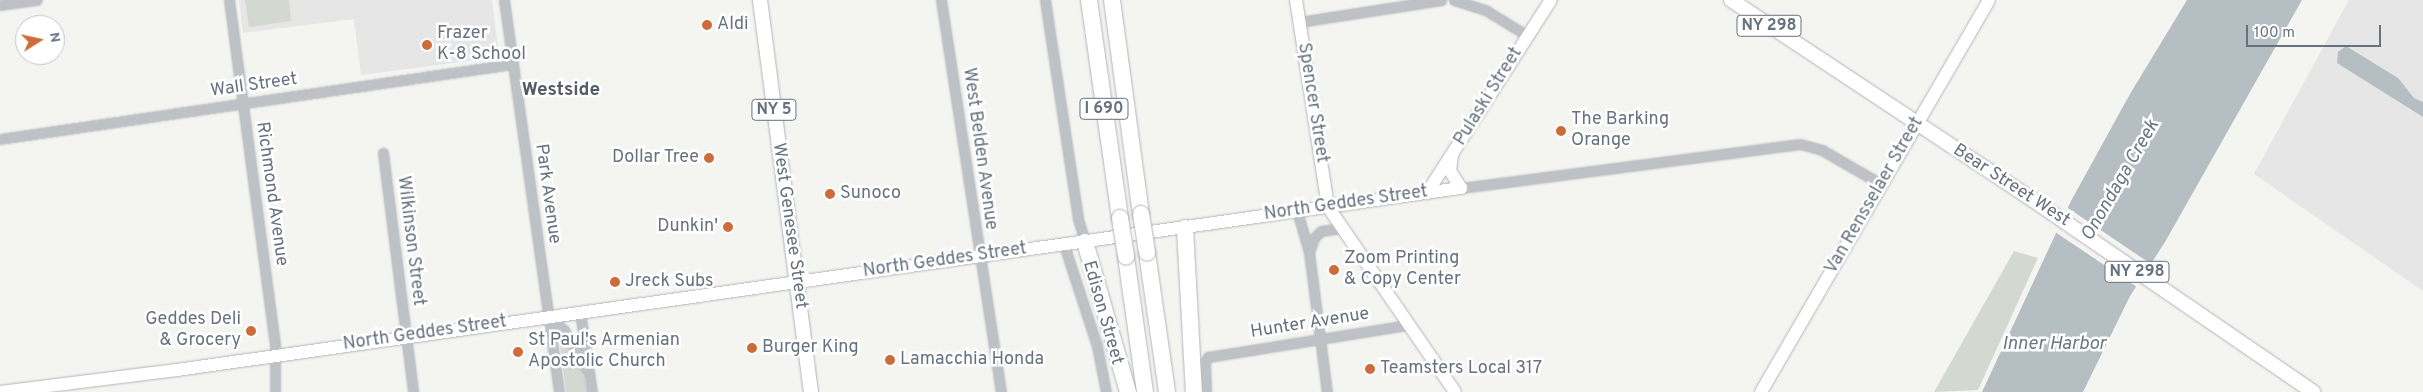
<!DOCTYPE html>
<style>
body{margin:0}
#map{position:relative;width:2423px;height:392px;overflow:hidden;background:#f4f4f1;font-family:Overpass,sans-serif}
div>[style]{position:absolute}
.built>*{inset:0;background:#e5e6e5}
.green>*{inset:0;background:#d3d9d1}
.water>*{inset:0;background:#b5bec3}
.pier>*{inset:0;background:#f4f4f1;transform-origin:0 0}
.roads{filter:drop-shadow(0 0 1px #b1b5b9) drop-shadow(0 0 1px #b1b5b9)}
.street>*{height:9px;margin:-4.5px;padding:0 4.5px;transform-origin:4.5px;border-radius:4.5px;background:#bec1c5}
.secondary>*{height:12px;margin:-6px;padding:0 6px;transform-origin:6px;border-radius:6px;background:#fff}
.primary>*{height:14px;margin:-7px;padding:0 7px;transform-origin:7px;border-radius:7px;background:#fff}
.highway>*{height:16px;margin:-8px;padding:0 8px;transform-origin:8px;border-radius:8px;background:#fff}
.bridges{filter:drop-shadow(0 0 1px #b1b4b7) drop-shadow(0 0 1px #b1b4b7)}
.highway-bridge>*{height:16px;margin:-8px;padding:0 8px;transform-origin:8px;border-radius:8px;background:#fff}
.dots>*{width:14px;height:14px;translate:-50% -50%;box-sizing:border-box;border:2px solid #fff;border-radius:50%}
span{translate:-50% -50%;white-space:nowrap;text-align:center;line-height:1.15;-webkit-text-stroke:5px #fff;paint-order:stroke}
.shield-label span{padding:1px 4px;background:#fff;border:1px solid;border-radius:4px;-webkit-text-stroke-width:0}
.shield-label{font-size:16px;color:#67727f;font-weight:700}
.poi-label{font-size:18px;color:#67727f}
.left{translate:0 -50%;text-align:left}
.right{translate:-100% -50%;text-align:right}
.street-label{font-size:18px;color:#67727f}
.neighbourhood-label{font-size:19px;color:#545b65;font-weight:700}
.water-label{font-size:19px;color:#687982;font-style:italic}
.north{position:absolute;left:15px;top:15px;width:50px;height:50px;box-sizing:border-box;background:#fff;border:1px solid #c2c7cc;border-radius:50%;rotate:80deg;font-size:14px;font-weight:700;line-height:20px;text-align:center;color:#67727f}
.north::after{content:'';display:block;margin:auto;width:18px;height:22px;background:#cd6b39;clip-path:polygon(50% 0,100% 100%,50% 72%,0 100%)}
.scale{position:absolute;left:2246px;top:25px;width:135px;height:22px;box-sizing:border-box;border:2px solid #67727f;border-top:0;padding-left:6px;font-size:15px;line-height:18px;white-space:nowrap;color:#67727f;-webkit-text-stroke:4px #fff;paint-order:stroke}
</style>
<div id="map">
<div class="built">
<div style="clip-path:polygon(239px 0,492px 0,499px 57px,361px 75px,354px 19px,243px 33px)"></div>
<div style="clip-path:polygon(2349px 0,2423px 0,2423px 291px,2254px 174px)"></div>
</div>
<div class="green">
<div style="clip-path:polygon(245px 0,289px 0,291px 21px,249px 27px)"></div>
<div style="clip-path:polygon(2014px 251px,2038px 258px,1978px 390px,1934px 392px)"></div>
<div style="clip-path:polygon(558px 330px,584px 377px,587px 392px,566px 392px)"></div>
</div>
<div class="water">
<div style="clip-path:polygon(2187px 0,2302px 0,2165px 242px,2130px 296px,2083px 392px,1982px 392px,2071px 201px,2130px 94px)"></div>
<div style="clip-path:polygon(2346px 46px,2398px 78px,2414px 98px,2423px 102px,2423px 117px,2337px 63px,2338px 52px)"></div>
</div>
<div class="pier">
<div style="left:2065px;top:206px;width:107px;height:27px;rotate:34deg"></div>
</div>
<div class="roads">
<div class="street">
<div style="left:229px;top:0;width:348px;rotate:82.4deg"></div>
<div style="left:275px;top:345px;width:47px;rotate:90deg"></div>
<div style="left:504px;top:0;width:396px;rotate:82deg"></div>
<div style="left:941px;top:0;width:397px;rotate:81.3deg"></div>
<div style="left:1045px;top:0;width:221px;rotate:81.4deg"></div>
<div style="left:1078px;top:219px;width:24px;rotate:73deg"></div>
<div style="left:1454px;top:0;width:35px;rotate:18deg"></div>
<div style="left:1487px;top:11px;width:48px;rotate:31.4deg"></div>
<div style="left:0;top:5px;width:37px;rotate:-8deg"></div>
<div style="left:1299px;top:22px;width:144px;rotate:-8.8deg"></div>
<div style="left:0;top:139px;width:518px;rotate:-8.32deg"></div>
<div style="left:383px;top:153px;width:241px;rotate:82.8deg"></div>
<div style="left:1461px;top:188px;width:342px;rotate:-7.4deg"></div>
<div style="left:1800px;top:144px;width:23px;rotate:15deg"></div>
<div style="left:1822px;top:150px;width:68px;rotate:30deg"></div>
<div style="left:1297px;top:211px;width:43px;rotate:73.7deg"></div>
<div style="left:1309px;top:252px;width:141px;rotate:82.7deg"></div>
<div style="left:1064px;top:245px;width:106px;rotate:71.9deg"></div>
<div style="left:1097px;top:346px;width:47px;rotate:78.9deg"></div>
<div style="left:1309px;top:252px;width:15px;rotate:-70deg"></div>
<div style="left:1314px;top:238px;width:10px;rotate:-45deg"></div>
<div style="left:1321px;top:231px;width:21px;rotate:-8deg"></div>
<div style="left:580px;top:312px;width:81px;rotate:81.5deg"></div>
<div style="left:548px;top:317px;width:21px;rotate:39deg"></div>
<div style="left:564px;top:330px;width:47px;rotate:60.7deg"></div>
<div style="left:1206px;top:392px;width:30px;rotate:-92deg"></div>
<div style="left:1205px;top:362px;width:6px;rotate:-59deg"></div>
<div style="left:1208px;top:357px;width:203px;rotate:-9.1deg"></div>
</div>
<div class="secondary">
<div style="left:1296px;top:0;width:209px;rotate:81.2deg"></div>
<div style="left:1328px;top:207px;width:224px;rotate:55.5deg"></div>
<div style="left:1427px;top:193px;width:229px;rotate:-57.3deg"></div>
<div style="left:0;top:392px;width:178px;rotate:-7.1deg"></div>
<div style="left:177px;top:370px;width:1297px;rotate:-8.07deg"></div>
<div style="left:1461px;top:188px;width:20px;rotate:-123deg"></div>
<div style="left:1450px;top:171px;width:16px;rotate:-83deg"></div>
<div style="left:1761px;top:392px;width:453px;rotate:-59.8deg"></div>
</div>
<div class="primary">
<div style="left:760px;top:0;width:395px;rotate:82.6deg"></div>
<div style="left:1731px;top:0;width:355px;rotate:33.5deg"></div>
<div style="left:2027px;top:196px;width:347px;rotate:34.4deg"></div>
</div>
<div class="highway">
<div style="left:1089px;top:0;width:220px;rotate:81.9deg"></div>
<div style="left:1112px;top:0;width:216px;rotate:82.3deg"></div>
<div style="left:1185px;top:228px;width:164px;rotate:86.9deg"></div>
<div style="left:1085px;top:242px;width:156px;rotate:74deg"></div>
<div style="left:1147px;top:253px;width:140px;rotate:81.8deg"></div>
<div style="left:1126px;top:257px;width:136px;rotate:82deg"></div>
</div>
</div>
<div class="bridges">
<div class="highway-bridge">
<div style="left:1141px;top:214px;width:39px;rotate:81deg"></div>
<div style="left:1120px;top:218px;width:39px;rotate:81deg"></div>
</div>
</div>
<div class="dots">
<div style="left:707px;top:25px;background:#cd6b39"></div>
<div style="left:427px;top:45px;background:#cd6b39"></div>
<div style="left:1561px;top:131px;background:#cd6b39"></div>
<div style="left:709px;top:158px;background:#cd6b39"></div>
<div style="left:830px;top:194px;background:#cd6b39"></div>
<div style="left:728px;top:227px;background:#cd6b39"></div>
<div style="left:1334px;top:270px;background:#cd6b39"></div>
<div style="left:615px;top:282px;background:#cd6b39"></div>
<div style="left:251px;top:331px;background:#cd6b39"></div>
<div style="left:752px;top:348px;background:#cd6b39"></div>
<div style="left:518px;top:352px;background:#cd6b39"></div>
<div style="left:890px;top:360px;background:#cd6b39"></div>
<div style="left:1370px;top:369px;background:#cd6b39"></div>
</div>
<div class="shield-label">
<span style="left:1769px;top:26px">NY 298</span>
<span style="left:1104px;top:109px">I 690</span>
<span style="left:774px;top:110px">NY 5</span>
<span style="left:2137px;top:272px">NY 298</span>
</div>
<div class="poi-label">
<span class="left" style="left:717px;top:25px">Aldi</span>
<span class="left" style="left:437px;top:45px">Frazer<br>K-8 School</span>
<span class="left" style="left:1571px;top:131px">The Barking<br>Orange</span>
<span class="right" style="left:699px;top:158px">Dollar Tree</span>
<span class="left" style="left:840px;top:194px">Sunoco</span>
<span class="right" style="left:718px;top:227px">Dunkin'</span>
<span class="left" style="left:1344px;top:270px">Zoom Printing<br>&amp; Copy Center</span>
<span class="left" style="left:625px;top:282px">Jreck Subs</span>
<span class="right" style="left:241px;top:331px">Geddes Deli<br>&amp; Grocery</span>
<span class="left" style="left:528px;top:352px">St Paul's Armenian<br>Apostolic Church</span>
<span class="left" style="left:762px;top:348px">Burger King</span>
<span class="left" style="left:900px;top:360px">Lamacchia Honda</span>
<span class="left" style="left:1380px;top:369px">Teamsters Local 317</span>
</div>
<div class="street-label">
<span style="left:254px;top:86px;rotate:-8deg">Wall Street</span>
<span style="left:1489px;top:97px;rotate:-58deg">Pulaski Street</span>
<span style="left:1312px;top:103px;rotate:81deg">Spencer Street</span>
<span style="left:979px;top:149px;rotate:82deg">West Belden Avenue</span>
<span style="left:2011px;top:186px;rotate:33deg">Bear Street West</span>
<span style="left:271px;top:194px;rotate:82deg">Richmond Avenue</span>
<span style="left:547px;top:194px;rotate:82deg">Park Avenue</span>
<span style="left:1875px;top:196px;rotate:-60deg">Van Rensselaer Street</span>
<span style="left:1346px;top:204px;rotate:-8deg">North Geddes Street</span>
<span style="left:789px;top:226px;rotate:82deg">West Genesee Street</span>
<span style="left:410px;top:241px;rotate:83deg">Wilkinson Street</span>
<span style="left:945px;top:261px;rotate:-8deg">North Geddes Street</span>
<span style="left:1102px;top:313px;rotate:74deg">Edison Street</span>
<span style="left:1310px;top:324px;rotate:-9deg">Hunter Avenue</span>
<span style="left:425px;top:334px;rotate:-8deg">North Geddes Street</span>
</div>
<div class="neighbourhood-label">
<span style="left:561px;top:91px">Westside</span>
</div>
<div class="water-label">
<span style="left:2121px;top:181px;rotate:-60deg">Onondaga Creek</span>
<span style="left:2054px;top:345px">Inner Harbor</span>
</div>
<div class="north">N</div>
<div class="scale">100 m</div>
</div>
